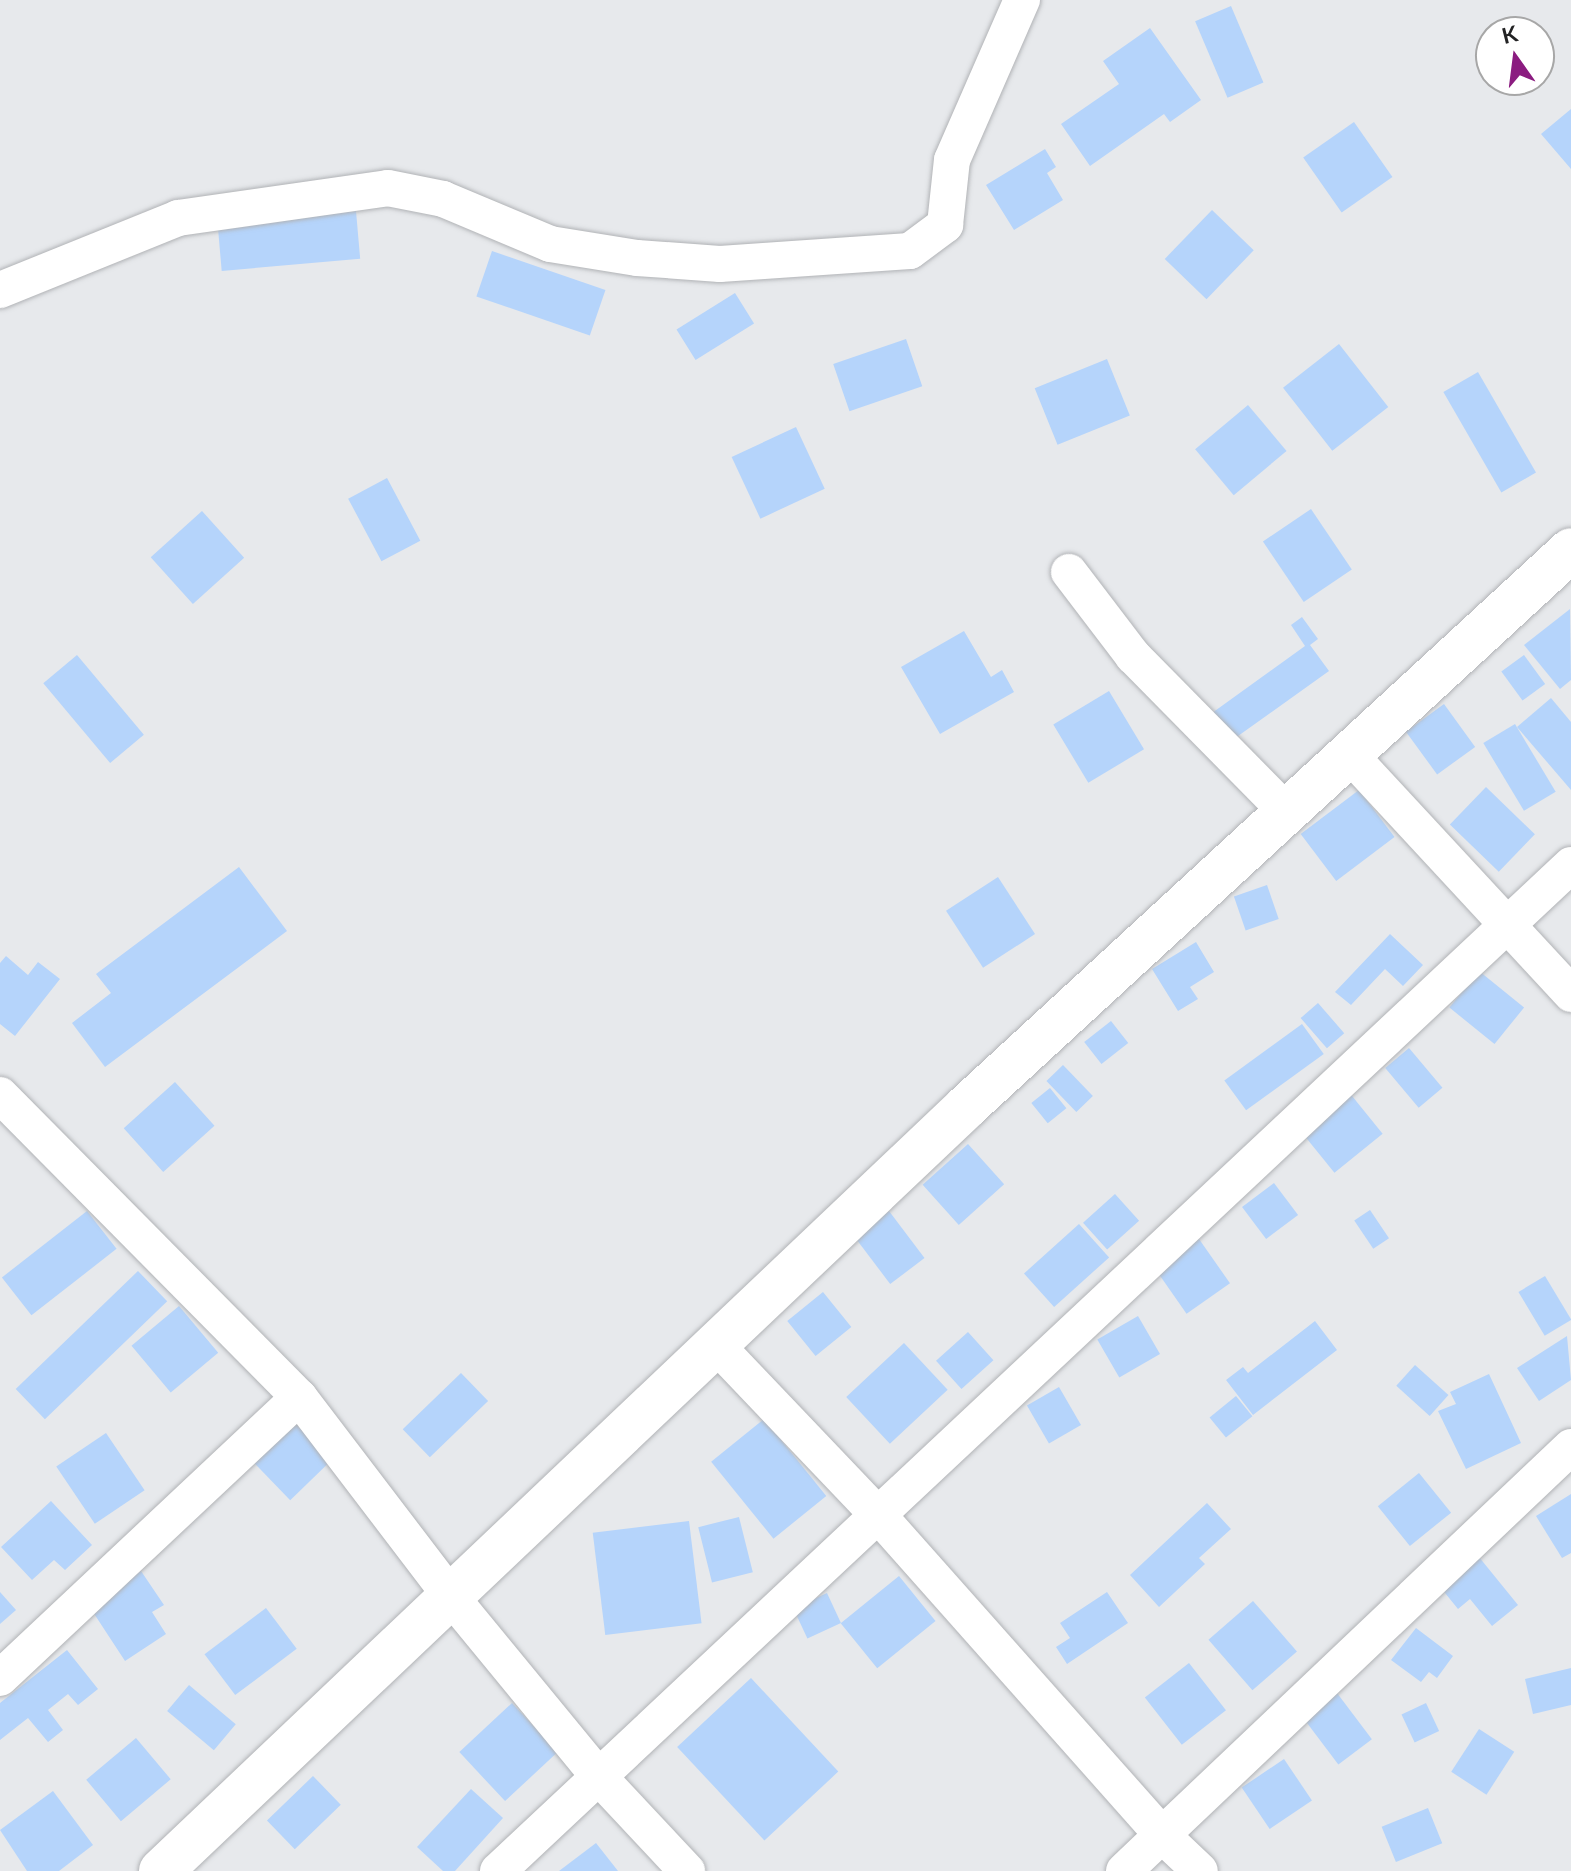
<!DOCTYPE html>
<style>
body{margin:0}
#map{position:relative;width:1571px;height:1871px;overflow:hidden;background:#e7e9ec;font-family:Lato,sans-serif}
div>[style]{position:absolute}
.building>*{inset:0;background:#b5d4fb;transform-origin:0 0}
.roads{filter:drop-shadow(0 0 2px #b1b3b6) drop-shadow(0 0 2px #b1b3b6)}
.minor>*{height:36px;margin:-18px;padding:0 18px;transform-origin:18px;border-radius:18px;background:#fff}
.tertiary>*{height:44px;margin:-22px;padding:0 22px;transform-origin:22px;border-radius:22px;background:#fff}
span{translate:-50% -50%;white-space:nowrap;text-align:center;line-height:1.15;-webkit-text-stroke:7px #fff;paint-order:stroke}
.north{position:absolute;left:1475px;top:16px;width:80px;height:80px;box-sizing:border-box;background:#fff;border:2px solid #a7a7a7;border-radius:50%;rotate:346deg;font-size:22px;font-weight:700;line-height:32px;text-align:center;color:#232324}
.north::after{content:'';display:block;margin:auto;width:28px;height:36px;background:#8b1c80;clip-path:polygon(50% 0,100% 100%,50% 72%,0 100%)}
</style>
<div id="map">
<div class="building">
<div style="left:1231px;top:6px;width:83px;height:39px;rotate:67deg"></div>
<div style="clip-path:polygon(1150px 28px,1201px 100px,1170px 122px,1164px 114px,1090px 166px,1061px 124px,1119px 84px,1103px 61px)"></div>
<div style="clip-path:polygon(1571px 109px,1571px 169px,1541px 134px)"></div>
<div style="left:1354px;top:122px;width:67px;height:62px;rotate:55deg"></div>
<div style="clip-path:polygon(1045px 149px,1056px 167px,1047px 173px,1063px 200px,1014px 230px,986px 185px)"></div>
<div style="left:1212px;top:210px;width:58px;height:68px;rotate:44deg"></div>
<div style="left:356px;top:211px;width:48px;height:139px;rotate:85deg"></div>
<div style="left:492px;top:251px;width:120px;height:48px;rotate:19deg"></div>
<div style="left:735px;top:293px;width:36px;height:69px;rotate:58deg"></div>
<div style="left:906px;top:339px;width:50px;height:77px;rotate:71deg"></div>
<div style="left:1339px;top:344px;width:80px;height:71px;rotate:52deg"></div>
<div style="left:1107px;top:359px;width:61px;height:78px;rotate:68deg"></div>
<div style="left:1478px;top:372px;width:116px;height:40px;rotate:60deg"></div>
<div style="left:1248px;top:405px;width:60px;height:69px;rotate:50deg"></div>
<div style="left:796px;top:427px;width:68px;height:71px;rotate:65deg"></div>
<div style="left:387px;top:478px;width:71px;height:44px;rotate:62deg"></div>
<div style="left:1311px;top:509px;width:73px;height:58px;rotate:56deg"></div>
<div style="left:202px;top:511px;width:63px;height:69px;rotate:48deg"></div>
<div style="clip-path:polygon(1570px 609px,1571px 680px,1560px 689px,1524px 645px)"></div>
<div style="clip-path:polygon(1302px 617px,1318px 639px,1310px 645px,1329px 671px,1231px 741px,1212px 713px,1305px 646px,1291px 625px)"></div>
<div style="clip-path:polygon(964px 631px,991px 677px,1002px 670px,1014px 692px,940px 734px,901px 667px)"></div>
<div style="left:77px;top:655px;width:104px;height:44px;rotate:50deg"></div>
<div style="left:1524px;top:655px;width:36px;height:28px;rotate:54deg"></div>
<div style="left:1109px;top:691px;width:68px;height:65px;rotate:59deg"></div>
<div style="clip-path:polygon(1551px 698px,1571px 722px,1571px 790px,1517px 727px)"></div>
<div style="left:1444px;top:704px;width:53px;height:47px;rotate:54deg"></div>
<div style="left:1515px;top:724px;width:79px;height:37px;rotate:59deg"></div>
<div style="left:1486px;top:787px;width:68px;height:52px;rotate:44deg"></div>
<div style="left:1359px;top:790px;width:59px;height:73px;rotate:53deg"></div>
<div style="clip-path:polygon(239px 867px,287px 931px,105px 1067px,72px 1023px,111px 993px,96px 974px)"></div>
<div style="left:998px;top:877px;width:68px;height:62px;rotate:57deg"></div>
<div style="left:1267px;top:885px;width:36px;height:35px;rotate:71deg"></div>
<div style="clip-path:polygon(1390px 934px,1423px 965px,1403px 986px,1385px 969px,1351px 1005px,1335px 992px)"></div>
<div style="clip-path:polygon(1196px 942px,1214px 972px,1190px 987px,1198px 999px,1178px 1011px,1152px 969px)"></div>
<div style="clip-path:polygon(6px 956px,28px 975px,38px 962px,60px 979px,15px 1036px,0 1024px,0 963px)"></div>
<div style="left:1479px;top:971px;width:58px;height:47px;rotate:39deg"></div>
<div style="left:1318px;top:1003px;width:40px;height:23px;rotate:49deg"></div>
<div style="left:1111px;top:1021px;width:28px;height:34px;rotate:52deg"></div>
<div style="left:1302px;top:1024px;width:37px;height:96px;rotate:54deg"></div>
<div style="left:1409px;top:1048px;width:52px;height:31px;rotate:50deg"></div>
<div style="left:1063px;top:1065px;width:43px;height:23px;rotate:46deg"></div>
<div style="left:175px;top:1082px;width:59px;height:69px;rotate:48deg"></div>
<div style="left:1050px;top:1088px;width:26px;height:24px;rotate:51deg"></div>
<div style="left:1348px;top:1091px;width:55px;height:62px;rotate:51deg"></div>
<div style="left:968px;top:1144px;width:54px;height:61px;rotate:48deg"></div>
<div style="left:1274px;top:1183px;width:40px;height:40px;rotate:53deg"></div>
<div style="left:1115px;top:1194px;width:36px;height:43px;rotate:48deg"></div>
<div style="left:1370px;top:1210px;width:34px;height:19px;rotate:56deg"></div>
<div style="left:87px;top:1211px;width:48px;height:108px;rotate:52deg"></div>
<div style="left:889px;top:1211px;width:59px;height:43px;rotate:53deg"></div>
<div style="left:1079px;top:1224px;width:45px;height:74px;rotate:48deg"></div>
<div style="left:1199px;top:1239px;width:54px;height:53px;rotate:55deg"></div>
<div style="left:138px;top:1271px;width:42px;height:170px;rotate:46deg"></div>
<div style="left:1545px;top:1276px;width:51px;height:31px;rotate:59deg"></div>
<div style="left:823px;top:1292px;width:45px;height:46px;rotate:51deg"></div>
<div style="left:179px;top:1306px;width:61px;height:62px;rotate:50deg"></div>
<div style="left:1138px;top:1316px;width:44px;height:47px;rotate:60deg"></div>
<div style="clip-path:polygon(1315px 1321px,1337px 1350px,1253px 1415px,1226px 1380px,1243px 1367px,1248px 1373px)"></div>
<div style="left:968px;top:1332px;width:38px;height:43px;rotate:48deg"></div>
<div style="clip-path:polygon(1567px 1336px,1571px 1380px,1539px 1401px,1517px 1368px)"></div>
<div style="left:904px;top:1343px;width:64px;height:79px;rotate:47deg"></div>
<div style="left:1415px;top:1365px;width:45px;height:28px;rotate:42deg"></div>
<div style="left:461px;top:1373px;width:39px;height:81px;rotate:46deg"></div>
<div style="clip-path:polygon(1489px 1374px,1521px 1443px,1466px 1469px,1438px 1411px,1456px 1404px,1450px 1392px)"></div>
<div style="left:1059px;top:1387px;width:44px;height:37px;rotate:60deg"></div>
<div style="left:1236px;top:1396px;width:26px;height:34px;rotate:51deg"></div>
<div style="left:764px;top:1419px;width:99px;height:68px;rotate:51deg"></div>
<div style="left:293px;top:1421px;width:55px;height:57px;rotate:46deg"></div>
<div style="left:106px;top:1433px;width:69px;height:60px;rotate:56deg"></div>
<div style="left:1419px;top:1473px;width:51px;height:53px;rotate:51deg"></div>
<div style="clip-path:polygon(1571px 1494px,1571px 1553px,1562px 1558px,1536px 1516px)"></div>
<div style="clip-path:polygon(51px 1501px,92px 1545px,65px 1570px,54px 1560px,32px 1580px,1px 1547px)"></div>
<div style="clip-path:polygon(1207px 1503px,1231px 1529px,1199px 1558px,1205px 1564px,1159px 1607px,1130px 1575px)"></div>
<div style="left:739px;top:1517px;width:57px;height:42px;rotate:76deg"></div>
<div style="left:689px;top:1521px;width:103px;height:97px;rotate:83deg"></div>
<div style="clip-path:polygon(1479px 1557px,1518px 1605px,1492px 1626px,1470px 1599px,1458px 1609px,1441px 1588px)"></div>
<div style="clip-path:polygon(141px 1571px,164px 1605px,152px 1612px,166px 1634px,125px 1661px,89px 1606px)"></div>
<div style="left:899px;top:1576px;width:58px;height:75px;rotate:51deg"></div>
<div style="clip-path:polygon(0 1592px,16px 1610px,0 1624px)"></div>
<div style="clip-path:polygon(1107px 1592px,1128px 1623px,1067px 1664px,1056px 1647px,1070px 1638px,1060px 1623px)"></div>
<div style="left:827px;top:1593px;width:33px;height:37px;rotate:65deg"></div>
<div style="left:1253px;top:1601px;width:67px;height:59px;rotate:49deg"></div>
<div style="left:266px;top:1608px;width:51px;height:77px;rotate:53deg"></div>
<div style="clip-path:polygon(1416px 1628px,1453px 1656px,1437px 1678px,1429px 1672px,1421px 1682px,1391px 1660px)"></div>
<div style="clip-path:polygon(67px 1650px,98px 1689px,78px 1705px,68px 1694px,48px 1710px,63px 1730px,48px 1742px,28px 1718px,0 1740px,0 1703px)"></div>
<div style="left:1189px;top:1663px;width:60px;height:56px;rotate:52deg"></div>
<div style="clip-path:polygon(1571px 1668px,1571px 1705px,1533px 1714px,1525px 1679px)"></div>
<div style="left:751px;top:1678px;width:128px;height:101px;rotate:47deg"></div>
<div style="left:189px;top:1685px;width:61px;height:34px;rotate:40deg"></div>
<div style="left:1337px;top:1693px;width:58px;height:42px;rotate:53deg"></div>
<div style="left:512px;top:1703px;width:67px;height:72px;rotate:47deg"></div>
<div style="left:1426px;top:1703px;width:31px;height:27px;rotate:65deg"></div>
<div style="left:1479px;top:1729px;width:42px;height:51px;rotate:33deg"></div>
<div style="left:136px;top:1738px;width:54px;height:65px;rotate:50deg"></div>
<div style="left:1284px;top:1759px;width:50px;height:51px;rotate:56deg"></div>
<div style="left:313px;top:1776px;width:40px;height:64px;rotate:46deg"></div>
<div style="clip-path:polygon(471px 1789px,503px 1818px,455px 1871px,443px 1871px,417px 1847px)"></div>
<div style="clip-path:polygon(53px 1791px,93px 1845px,59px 1871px,27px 1871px,0 1830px)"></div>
<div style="left:1428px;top:1808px;width:38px;height:50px;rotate:68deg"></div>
<div style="clip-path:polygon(596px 1843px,618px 1871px,559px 1871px)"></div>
</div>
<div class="roads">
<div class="minor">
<div style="left:0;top:290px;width:192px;rotate:-22deg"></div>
<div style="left:178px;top:218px;width:212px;rotate:-8.1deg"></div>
<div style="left:388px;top:188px;width:56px;rotate:11.3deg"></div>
<div style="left:443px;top:199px;width:116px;rotate:22.8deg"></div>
<div style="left:550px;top:244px;width:88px;rotate:9.1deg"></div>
<div style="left:637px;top:258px;width:83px;rotate:4.1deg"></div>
<div style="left:720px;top:264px;width:190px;rotate:-3.9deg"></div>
<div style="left:910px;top:251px;width:44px;rotate:-36.6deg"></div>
<div style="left:945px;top:225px;width:65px;rotate:-83.9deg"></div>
<div style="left:952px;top:160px;width:175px;rotate:-66.4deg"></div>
<div style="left:1069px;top:572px;width:106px;rotate:52.7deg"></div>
<div style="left:1133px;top:656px;width:218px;rotate:45.4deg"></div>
<div style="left:1349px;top:754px;width:327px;rotate:47.2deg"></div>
<div style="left:0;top:1095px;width:425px;rotate:45.3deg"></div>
<div style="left:299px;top:1397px;width:253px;rotate:52.7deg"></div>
<div style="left:452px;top:1598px;width:232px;rotate:50.6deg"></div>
<div style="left:599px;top:1777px;width:129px;rotate:46.9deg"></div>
<div style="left:718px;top:1347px;width:233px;rotate:46.4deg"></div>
<div style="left:879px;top:1516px;width:426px;rotate:48.4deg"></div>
<div style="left:1162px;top:1835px;width:52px;rotate:43.5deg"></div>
<div style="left:0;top:1678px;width:410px;rotate:-43.2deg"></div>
<div style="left:498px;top:1871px;width:1471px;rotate:-43.15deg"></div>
<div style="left:1124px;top:1871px;width:616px;rotate:-43.49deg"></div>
</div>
<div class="tertiary">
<div style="left:161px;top:1871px;width:1110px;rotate:-43.5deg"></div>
<div style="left:966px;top:1107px;width:822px;rotate:-42.63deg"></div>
</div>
</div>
<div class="north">K</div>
</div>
